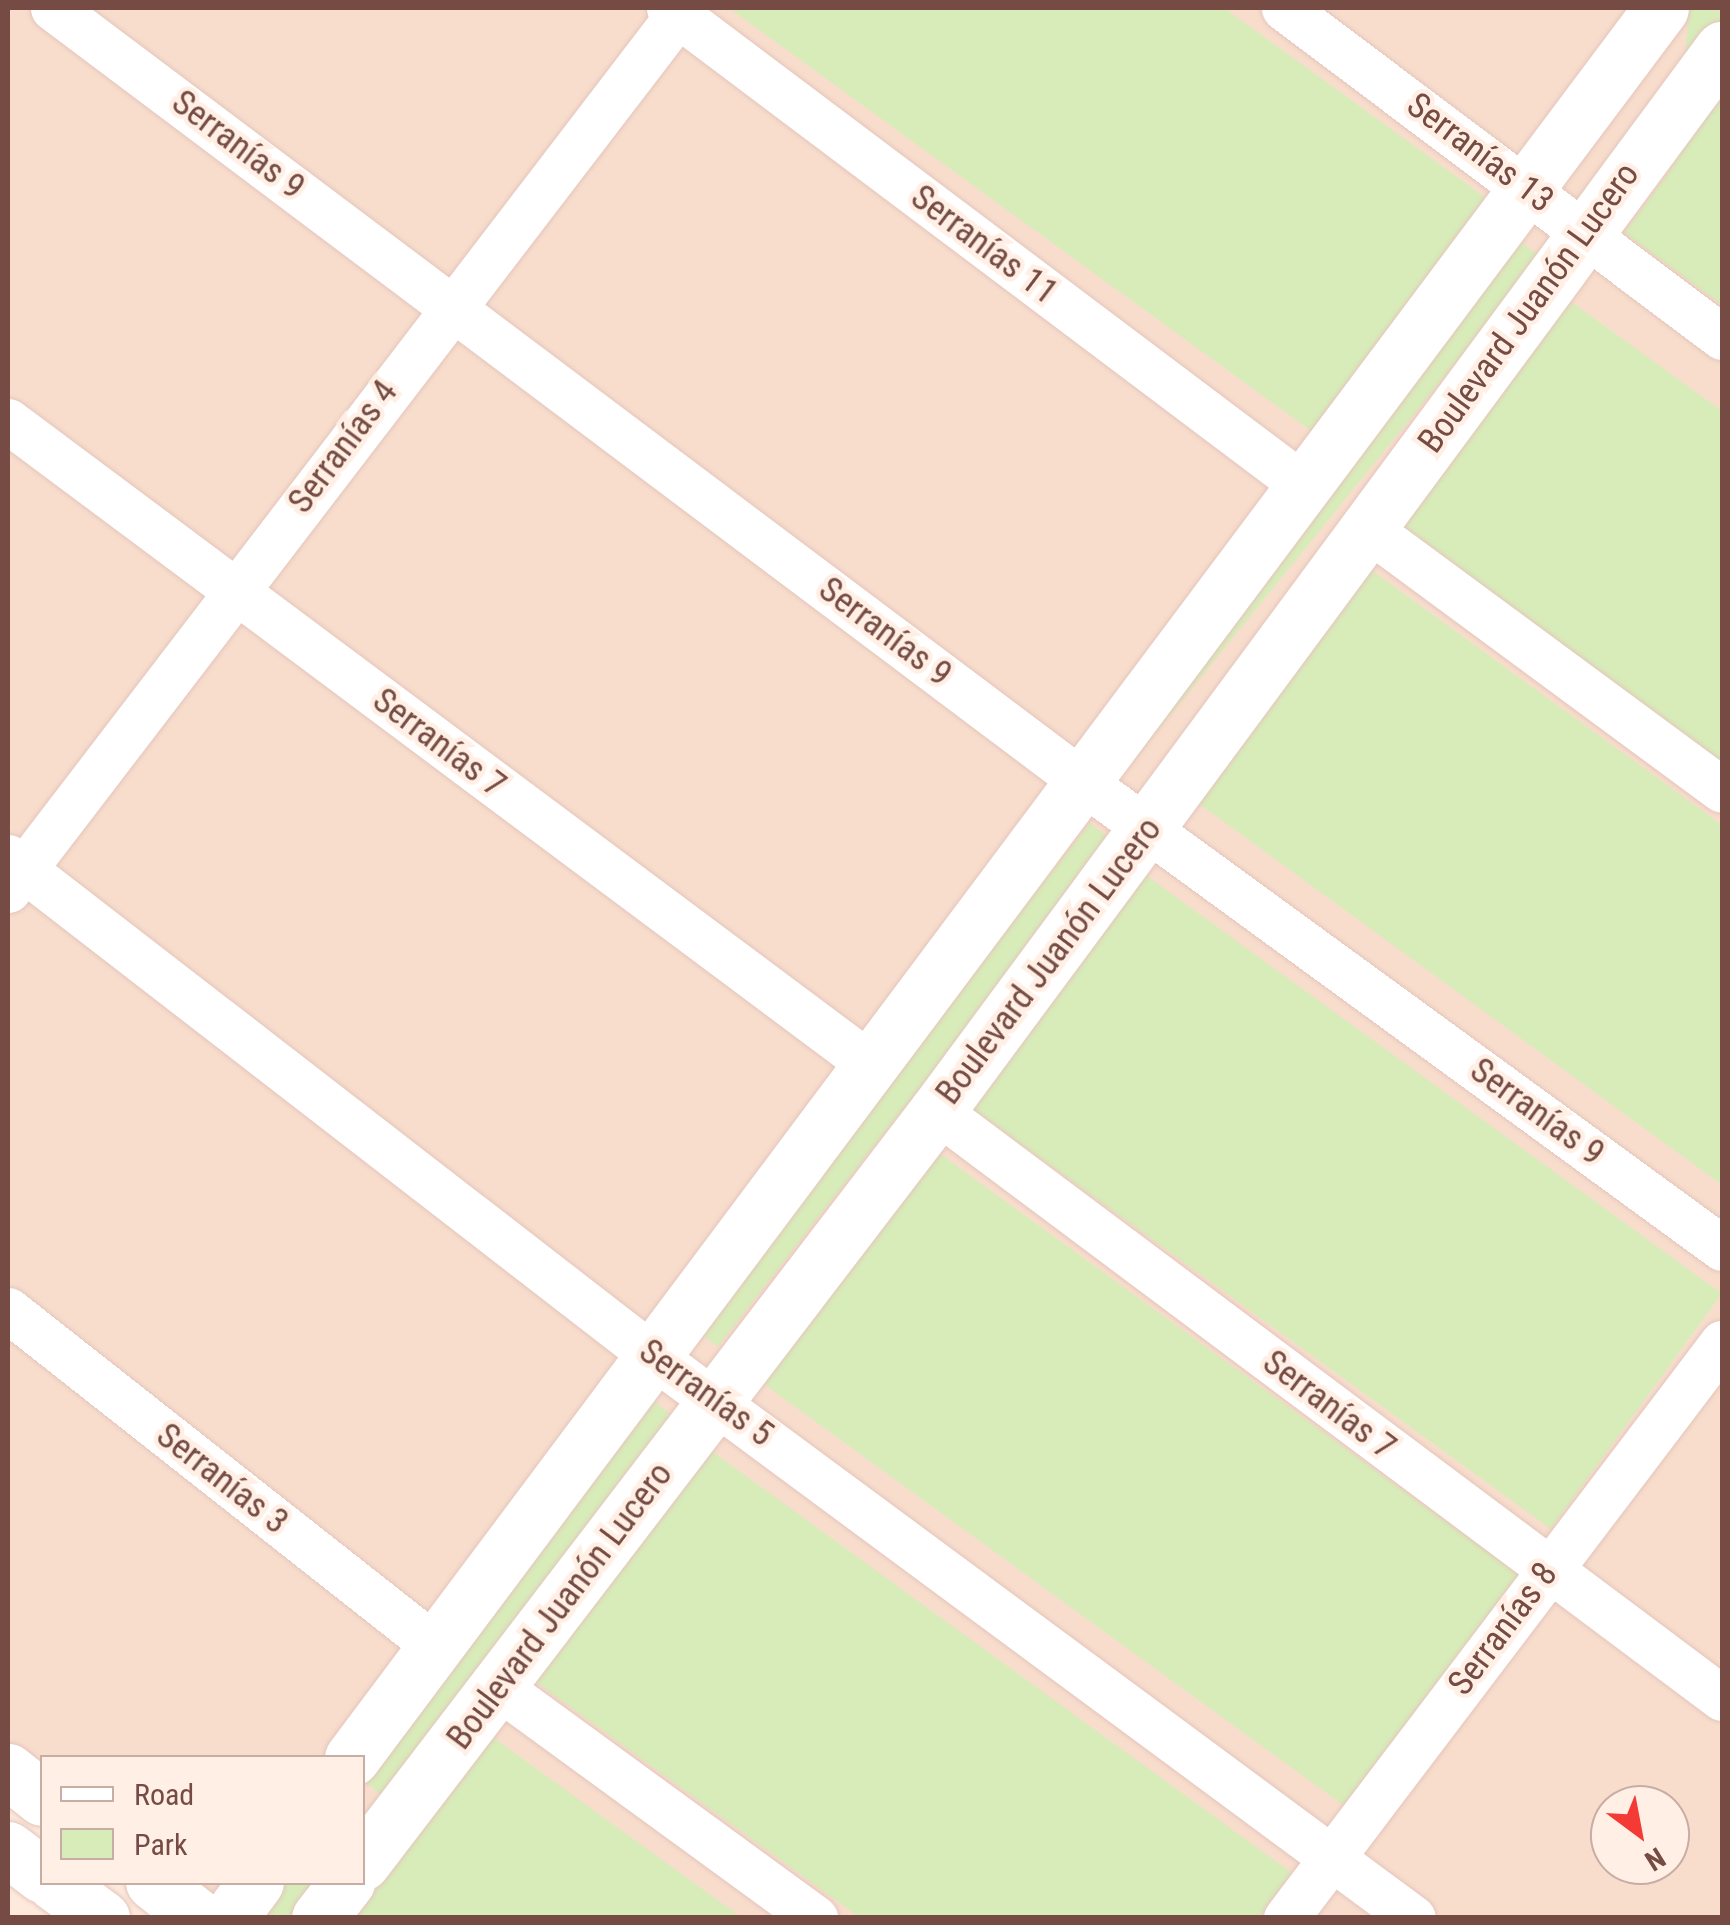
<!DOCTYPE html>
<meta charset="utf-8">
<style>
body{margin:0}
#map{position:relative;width:1730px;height:1925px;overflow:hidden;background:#feeadc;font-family:"Roboto Condensed",sans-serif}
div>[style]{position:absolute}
.residential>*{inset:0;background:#f8ddcd}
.green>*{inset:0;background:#d8ecba;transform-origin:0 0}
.roads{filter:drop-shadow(0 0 2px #e4c6bb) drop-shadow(0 0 2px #e4c6bb)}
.street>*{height:45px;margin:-22.5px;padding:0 22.5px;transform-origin:22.5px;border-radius:22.5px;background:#fff}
.secondary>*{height:55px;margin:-27.5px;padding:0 27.5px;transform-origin:27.5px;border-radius:27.5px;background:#fff}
span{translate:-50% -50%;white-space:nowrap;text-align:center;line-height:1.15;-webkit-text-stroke:9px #ffefe4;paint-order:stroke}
.street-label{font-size:35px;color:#754b43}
.frame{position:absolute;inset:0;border:10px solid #754b43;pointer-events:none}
.legend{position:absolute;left:40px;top:1755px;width:325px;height:130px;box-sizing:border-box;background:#ffefe4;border:2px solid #c8ada4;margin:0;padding:12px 18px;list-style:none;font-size:30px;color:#754b43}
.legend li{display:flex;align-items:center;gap:20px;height:50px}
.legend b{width:50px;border:2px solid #c8ada4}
.north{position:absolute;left:1590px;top:1785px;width:100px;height:100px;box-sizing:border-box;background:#ffefe4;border:2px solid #c8ada4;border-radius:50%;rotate:148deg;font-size:28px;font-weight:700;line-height:40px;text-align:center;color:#754b43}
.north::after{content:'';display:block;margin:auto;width:35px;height:45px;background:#f43a35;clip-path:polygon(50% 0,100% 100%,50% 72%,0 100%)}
</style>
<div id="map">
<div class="residential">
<div style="clip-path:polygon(evenodd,8px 8px,1722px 8px,1722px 1917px,210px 1917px,164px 1883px,362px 1882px,362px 1758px,42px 1758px,42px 1791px,8px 1765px,8px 8px,1610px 1805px,1670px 1805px,1670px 1865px,1610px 1865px,1610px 1805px)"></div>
</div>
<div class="green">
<div style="clip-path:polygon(729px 8px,1224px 8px,1493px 203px,1321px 438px)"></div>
<div style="left:1689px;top:8px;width:33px;height:196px;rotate:5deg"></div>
<div style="clip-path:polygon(1722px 99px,1722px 305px,1624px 233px)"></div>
<div style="left:1519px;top:240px;width:28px;height:642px;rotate:39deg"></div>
<div style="clip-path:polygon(1569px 300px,1722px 411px,1722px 770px,1398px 534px)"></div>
<div style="clip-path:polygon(1370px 569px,1722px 825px,1722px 1185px,1198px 803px)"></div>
<div style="left:1090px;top:823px;width:29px;height:642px;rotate:38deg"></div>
<div style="left:1132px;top:865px;width:729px;height:291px;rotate:36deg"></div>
<div style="left:928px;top:1145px;width:734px;height:290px;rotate:36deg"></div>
<div style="left:655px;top:1402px;width:28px;height:478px;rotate:38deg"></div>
<div style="clip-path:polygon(698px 1441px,1292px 1873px,1259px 1917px,859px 1917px,526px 1675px)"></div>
<div style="clip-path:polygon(483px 1730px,741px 1917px,346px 1918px)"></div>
<div style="clip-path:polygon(284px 1883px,320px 1883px,293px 1917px,272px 1917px,262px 1910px)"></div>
</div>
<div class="roads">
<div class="street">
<div style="left:53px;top:8px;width:1288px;rotate:36.92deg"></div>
<div style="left:1083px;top:782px;width:791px;rotate:36.1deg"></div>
<div style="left:669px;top:8px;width:788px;rotate:36.96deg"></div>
<div style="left:1284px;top:8px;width:548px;rotate:36.91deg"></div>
<div style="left:8px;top:421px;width:1077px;rotate:36.73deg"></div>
<div style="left:1367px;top:528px;width:441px;rotate:36.4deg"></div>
<div style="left:8px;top:857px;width:820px;rotate:37.72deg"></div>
<div style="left:657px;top:1359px;width:940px;rotate:36.48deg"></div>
<div style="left:8px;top:890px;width:1111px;rotate:-52.57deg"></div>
<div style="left:937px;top:1111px;width:980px;rotate:36.79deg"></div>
<div style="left:8px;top:1310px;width:545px;rotate:38.22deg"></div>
<div style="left:501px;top:1689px;width:389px;rotate:36.1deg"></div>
<div style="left:1286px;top:1918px;width:722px;rotate:-52.83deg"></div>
</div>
<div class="secondary">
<div style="left:352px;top:1758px;width:2185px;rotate:-53.2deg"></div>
<div style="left:8px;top:1771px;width:43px;rotate:38.5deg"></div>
<div style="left:8px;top:1849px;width:43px;rotate:37.4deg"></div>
<div style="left:362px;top:1863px;width:947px;rotate:-52.6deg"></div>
<div style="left:937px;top:1111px;width:1321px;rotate:-53.53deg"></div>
<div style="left:53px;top:1882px;width:61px;rotate:36.3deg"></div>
<div style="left:153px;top:1882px;width:58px;rotate:38deg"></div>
<div style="left:229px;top:1918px;width:45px;rotate:-53.1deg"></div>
<div style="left:319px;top:1918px;width:46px;rotate:-52.1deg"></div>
</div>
</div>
<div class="street-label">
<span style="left:238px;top:145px;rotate:37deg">Serranías 9</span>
<span style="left:1480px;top:153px;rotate:37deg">Serranías 13</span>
<span style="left:984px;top:245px;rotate:37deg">Serranías 11</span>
<span style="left:1529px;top:308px;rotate:-54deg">Boulevard Juanón Lucero</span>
<span style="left:343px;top:447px;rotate:-53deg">Serranías 4</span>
<span style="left:885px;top:632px;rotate:37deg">Serranías 9</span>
<span style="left:439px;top:743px;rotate:37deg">Serranías 7</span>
<span style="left:1049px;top:961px;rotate:-53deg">Boulevard Juanón Lucero</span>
<span style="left:1537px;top:1112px;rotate:36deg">Serranías 9</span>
<span style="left:706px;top:1393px;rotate:36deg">Serranías 5</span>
<span style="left:1329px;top:1405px;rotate:37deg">Serranías 7</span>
<span style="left:222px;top:1479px;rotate:38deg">Serranías 3</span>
<span style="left:560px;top:1606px;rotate:-53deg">Boulevard Juanón Lucero</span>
<span style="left:1503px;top:1629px;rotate:-53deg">Serranías 8</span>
</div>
<div class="frame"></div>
<ul class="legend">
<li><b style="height:12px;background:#fff"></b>Road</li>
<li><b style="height:28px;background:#d8ecba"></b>Park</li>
</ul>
<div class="north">N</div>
</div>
